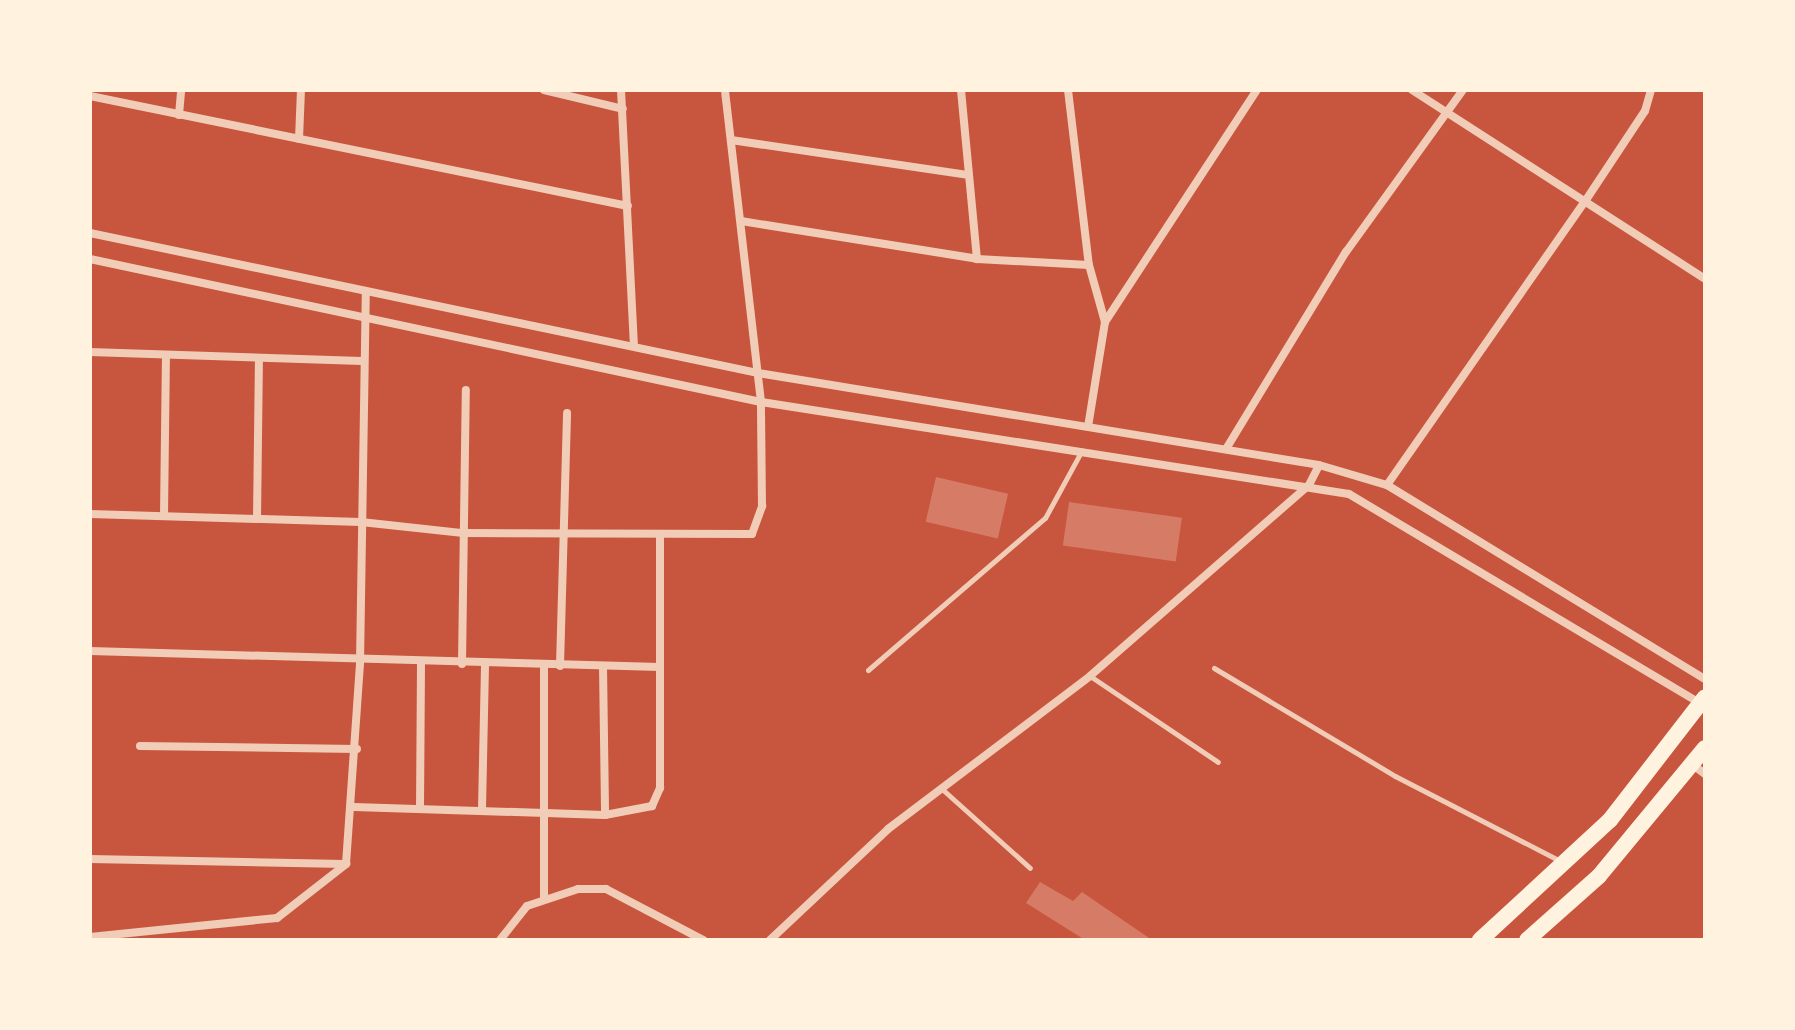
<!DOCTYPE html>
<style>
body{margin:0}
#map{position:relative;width:1795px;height:1030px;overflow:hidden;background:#c8553d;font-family:"DejaVu Sans",sans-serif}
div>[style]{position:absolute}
.building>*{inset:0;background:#d67c66;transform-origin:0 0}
.service>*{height:5px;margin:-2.5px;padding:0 2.5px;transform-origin:2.5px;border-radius:2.5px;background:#f1ccb7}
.minor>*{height:8px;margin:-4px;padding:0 4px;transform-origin:4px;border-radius:4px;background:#f1ccb7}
.trunk>*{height:16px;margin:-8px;padding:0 8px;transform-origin:8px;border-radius:8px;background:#fff3e0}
span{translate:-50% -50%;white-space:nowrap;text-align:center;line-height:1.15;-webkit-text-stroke:8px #fff3e0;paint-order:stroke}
.frame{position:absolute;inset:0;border:92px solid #fff3e0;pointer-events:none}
</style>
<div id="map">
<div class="building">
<div style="left:936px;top:477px;width:74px;height:46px;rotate:13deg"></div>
<div style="left:1069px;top:502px;width:114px;height:44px;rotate:8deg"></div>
<div style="clip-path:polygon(1040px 882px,1073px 901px,1082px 892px,1152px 940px,1085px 940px,1026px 903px)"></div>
</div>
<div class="service">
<div style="left:1214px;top:668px;width:211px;rotate:30.8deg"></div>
<div style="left:1395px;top:776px;width:188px;rotate:27.2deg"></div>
<div style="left:868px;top:670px;width:233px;rotate:-40.7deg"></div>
<div style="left:1045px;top:518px;width:77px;rotate:-61.4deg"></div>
<div style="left:1090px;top:676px;width:154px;rotate:33.9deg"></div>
<div style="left:942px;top:789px;width:118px;rotate:41.9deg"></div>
</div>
<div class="minor">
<div style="left:544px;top:90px;width:81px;rotate:13.5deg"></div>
<div style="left:621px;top:90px;width:255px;rotate:87.1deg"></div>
<div style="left:961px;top:90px;width:170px;rotate:84.6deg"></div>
<div style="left:1068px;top:90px;width:176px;rotate:83.2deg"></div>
<div style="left:1089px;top:265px;width:59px;rotate:74.3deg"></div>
<div style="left:1105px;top:322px;width:106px;rotate:99.2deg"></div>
<div style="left:1412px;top:90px;width:349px;rotate:32.8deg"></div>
<div style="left:90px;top:96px;width:549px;rotate:11.56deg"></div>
<div style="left:179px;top:115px;width:25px;rotate:-85deg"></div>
<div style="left:299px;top:139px;width:49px;rotate:-87.7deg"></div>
<div style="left:731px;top:140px;width:239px;rotate:8.4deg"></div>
<div style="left:741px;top:221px;width:239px;rotate:9.1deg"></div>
<div style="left:977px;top:259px;width:112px;rotate:3.1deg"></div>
<div style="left:90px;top:233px;width:683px;rotate:11.84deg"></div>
<div style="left:758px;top:373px;width:568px;rotate:9.31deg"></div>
<div style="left:1319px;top:465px;width:71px;rotate:16.4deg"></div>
<div style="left:1387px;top:485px;width:373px;rotate:31.4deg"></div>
<div style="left:90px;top:259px;width:686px;rotate:12.03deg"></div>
<div style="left:761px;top:402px;width:595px;rotate:8.89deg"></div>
<div style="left:1349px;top:494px;width:410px;rotate:30.8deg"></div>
<div style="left:1105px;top:322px;width:277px;rotate:-56.8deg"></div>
<div style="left:90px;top:352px;width:272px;rotate:1.9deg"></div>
<div style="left:1226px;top:449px;width:231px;rotate:-58.7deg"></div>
<div style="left:1346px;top:252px;width:200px;rotate:-54.2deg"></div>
<div style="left:1387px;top:485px;width:344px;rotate:-55.1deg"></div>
<div style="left:1584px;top:203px;width:110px;rotate:-56.5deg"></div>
<div style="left:1645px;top:111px;width:22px;rotate:-74deg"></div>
<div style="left:90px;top:514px;width:271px;rotate:1.7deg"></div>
<div style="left:361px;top:522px;width:103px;rotate:6.2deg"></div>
<div style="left:463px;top:533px;width:289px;rotate:0.2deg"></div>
<div style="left:752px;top:534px;width:30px;rotate:-70deg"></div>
<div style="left:762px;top:506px;width:104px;rotate:-90.6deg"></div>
<div style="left:761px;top:402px;width:314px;rotate:-96.6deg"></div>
<div style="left:164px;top:516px;width:161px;rotate:-89.3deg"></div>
<div style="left:257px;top:519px;width:161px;rotate:-89.3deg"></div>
<div style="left:90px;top:651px;width:570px;rotate:1.61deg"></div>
<div style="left:462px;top:664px;width:274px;rotate:-89.2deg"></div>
<div style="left:544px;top:665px;width:234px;rotate:90deg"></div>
<div style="left:560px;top:666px;width:253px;rotate:-88.4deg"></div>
<div style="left:603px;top:666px;width:149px;rotate:89.2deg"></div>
<div style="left:140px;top:746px;width:217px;rotate:0.8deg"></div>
<div style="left:1693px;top:765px;width:15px;rotate:37deg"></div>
<div style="left:354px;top:807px;width:251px;rotate:1.8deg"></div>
<div style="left:605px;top:815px;width:48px;rotate:-10.8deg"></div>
<div style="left:652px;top:806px;width:20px;rotate:-66deg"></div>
<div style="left:660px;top:788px;width:250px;rotate:-90deg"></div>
<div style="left:420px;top:808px;width:144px;rotate:-89.6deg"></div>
<div style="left:482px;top:809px;width:144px;rotate:-88.8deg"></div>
<div style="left:90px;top:859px;width:255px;rotate:1.1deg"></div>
<div style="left:90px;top:937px;width:188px;rotate:-5.8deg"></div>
<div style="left:277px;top:918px;width:88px;rotate:-38deg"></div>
<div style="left:346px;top:864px;width:201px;rotate:-86deg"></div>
<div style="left:360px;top:663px;width:370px;rotate:-89.1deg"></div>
<div style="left:500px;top:940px;width:43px;rotate:-51.5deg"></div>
<div style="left:527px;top:906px;width:54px;rotate:-18.4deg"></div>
<div style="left:578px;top:889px;width:28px"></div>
<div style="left:606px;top:889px;width:110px;rotate:27.7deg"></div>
<div style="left:770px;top:940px;width:162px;rotate:-43.2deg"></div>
<div style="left:888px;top:829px;width:253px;rotate:-37.1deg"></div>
<div style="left:1090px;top:676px;width:291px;rotate:-41.1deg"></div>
<div style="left:1309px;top:485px;width:22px;rotate:-63deg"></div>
</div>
<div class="trunk">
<div style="left:1480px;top:940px;width:177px;rotate:-42.7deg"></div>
<div style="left:1610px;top:820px;width:155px;rotate:-52.3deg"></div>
<div style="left:1527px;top:940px;width:96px;rotate:-41.6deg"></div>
<div style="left:1599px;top:876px;width:166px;rotate:-50.4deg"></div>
</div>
<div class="frame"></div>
</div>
